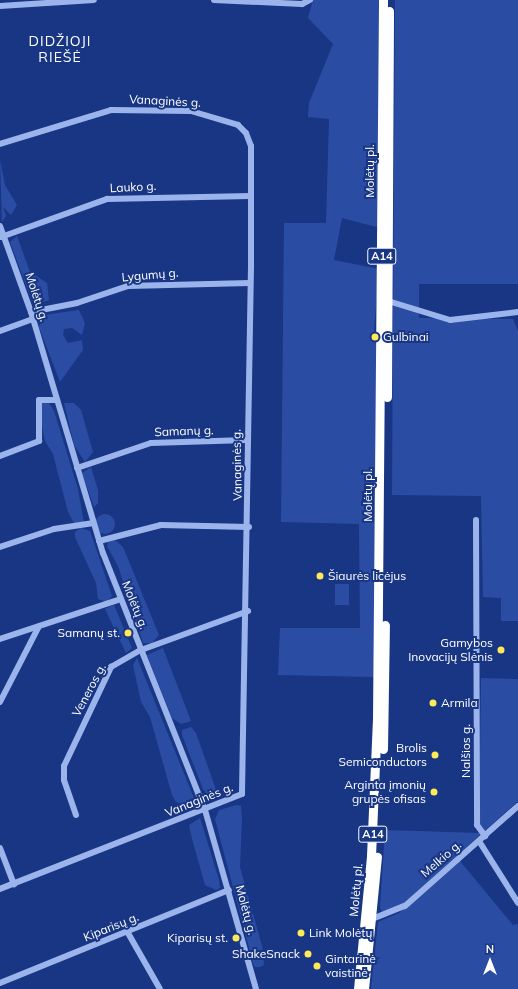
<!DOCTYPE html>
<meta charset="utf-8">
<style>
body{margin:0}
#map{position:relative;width:518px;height:989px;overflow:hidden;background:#183684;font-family:Mulish,sans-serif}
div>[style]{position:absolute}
.green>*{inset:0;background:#2a4da3;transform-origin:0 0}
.round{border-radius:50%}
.minor>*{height:6px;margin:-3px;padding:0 3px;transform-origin:3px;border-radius:3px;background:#9cb4ec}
.highway>*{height:9px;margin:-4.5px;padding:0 4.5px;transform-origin:4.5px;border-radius:4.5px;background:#fff}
.dots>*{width:11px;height:11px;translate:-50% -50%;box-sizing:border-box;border:2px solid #183684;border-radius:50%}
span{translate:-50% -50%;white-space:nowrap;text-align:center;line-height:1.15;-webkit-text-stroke:4px #183684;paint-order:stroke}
.shield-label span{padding:1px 3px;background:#183684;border:1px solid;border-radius:3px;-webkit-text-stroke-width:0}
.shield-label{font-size:11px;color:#fff;font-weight:700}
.street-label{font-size:12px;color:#fff}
.poi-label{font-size:12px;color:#fff}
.left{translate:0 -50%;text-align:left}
.right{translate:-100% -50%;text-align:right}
.quarter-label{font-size:14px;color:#fff;letter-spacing:1px}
.north{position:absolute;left:470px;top:941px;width:40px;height:40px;-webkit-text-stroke:3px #183684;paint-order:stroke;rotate:0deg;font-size:11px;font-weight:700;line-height:16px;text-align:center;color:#fff}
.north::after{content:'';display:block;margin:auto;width:14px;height:18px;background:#fff;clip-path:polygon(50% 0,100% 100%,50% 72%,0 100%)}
</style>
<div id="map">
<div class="green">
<div style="clip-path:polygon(313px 0,380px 0,380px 228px,342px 218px,334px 260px,379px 269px,374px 331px,378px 357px,374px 677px,278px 675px,280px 628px,360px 628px,359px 524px,281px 522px,284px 223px,326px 223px,329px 119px,308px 117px,309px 103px,333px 44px,308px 18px)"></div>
<div style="clip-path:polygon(395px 0,518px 0,518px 284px,419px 284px,419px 318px,513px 319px,518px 331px,518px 621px,501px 621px,501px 598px,483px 597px,481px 496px,392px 495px)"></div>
<div style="clip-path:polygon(0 160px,5px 185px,17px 205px,11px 215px,3px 207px,6px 216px,2px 222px)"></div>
<div style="clip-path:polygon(17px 236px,30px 272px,47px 283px,49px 300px,36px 305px,32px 301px,10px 242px)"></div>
<div style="clip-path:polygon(79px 310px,85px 323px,82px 335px,72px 328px,64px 329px,63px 335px,68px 343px,82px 340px,83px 350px,60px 382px,39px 327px,40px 320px,44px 315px)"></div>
<div style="clip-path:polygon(42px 403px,49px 403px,54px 411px,78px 489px,84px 523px,74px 523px,68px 512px,53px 454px,45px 441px,39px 411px)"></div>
<div style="clip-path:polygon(64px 403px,74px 403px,81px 410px,93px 452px,85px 462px,74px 445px)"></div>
<div style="clip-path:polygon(91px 467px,98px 490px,98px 503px,94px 507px,82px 473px)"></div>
<div class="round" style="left:95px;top:514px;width:20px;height:20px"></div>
<div style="clip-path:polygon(81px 528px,90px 531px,112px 596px,107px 602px,98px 599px,96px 583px,75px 537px,75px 532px)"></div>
<div style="clip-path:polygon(115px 540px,123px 547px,159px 635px,152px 643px,143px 643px,118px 566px,107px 546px,108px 542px)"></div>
<div style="left:335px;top:584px;width:14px;height:21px"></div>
<div style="clip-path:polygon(114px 605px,132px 648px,126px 653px,105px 609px)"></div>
<div style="clip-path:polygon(163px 648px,191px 721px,188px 722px,181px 724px,172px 718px,147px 655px)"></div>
<div style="clip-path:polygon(137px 658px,196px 803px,192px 806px,176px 802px,172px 795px,150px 717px,141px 702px,133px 665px)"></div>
<div style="clip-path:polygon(481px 678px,518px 679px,518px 801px,403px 904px,383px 913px,380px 908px,385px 830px,479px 833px)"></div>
<div style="clip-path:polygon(191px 727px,196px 733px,219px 798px,210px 798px,203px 789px,182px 735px,182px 730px)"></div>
<div style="clip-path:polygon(237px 805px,241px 806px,242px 820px,240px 867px,262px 946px,264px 965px,260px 967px,255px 967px,253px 963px,215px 819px,219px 810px)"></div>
<div style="clip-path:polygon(200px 818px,219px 880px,220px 888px,216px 890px,205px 885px,192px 839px,189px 825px)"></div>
<div style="clip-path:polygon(460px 861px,513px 925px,518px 924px,518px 989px,371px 989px,378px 922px,399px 913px)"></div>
</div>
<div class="minor">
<div style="left:214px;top:0;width:88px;rotate:2.6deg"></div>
<div style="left:302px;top:4px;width:9px;rotate:-27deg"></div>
<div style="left:0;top:6px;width:94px;rotate:-3.7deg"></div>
<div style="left:0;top:144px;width:116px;rotate:-17deg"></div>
<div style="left:111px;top:110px;width:80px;rotate:0.7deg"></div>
<div style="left:191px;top:111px;width:49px;rotate:16.6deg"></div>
<div style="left:238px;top:125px;width:11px;rotate:45deg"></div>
<div style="left:246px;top:133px;width:14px;rotate:69deg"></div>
<div style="left:251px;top:146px;width:120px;rotate:90deg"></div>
<div style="left:251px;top:266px;width:528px;rotate:90.98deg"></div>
<div style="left:242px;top:794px;width:260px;rotate:158.6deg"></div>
<div style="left:0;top:226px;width:91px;rotate:70.2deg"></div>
<div style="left:31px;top:312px;width:252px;rotate:73.4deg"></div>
<div style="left:103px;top:553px;width:277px;rotate:68.4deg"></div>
<div style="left:205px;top:810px;width:186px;rotate:74.1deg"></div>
<div style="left:1px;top:237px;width:113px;rotate:-19.7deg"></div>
<div style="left:107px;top:199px;width:143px;rotate:-1.2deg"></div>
<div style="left:388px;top:301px;width:65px;rotate:17deg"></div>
<div style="left:450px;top:320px;width:68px;rotate:-6.7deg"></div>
<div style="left:31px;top:312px;width:47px;rotate:-11.1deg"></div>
<div style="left:77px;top:303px;width:54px;rotate:-18.4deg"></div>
<div style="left:128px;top:286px;width:122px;rotate:-1.4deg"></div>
<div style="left:0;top:331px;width:35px;rotate:-20deg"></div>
<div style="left:0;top:456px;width:42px;rotate:-21deg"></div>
<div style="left:39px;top:441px;width:41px;rotate:-90deg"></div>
<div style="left:39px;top:400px;width:18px"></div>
<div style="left:77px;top:468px;width:78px;rotate:-18.7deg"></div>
<div style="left:151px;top:443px;width:96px;rotate:-1.8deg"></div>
<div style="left:476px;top:520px;width:305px;rotate:89.8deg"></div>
<div style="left:477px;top:825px;width:14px;rotate:54deg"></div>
<div style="left:99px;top:541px;width:64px;rotate:-14.5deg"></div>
<div style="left:161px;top:525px;width:88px;rotate:1.3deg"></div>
<div style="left:0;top:547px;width:57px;rotate:-18.4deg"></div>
<div style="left:54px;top:529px;width:40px;rotate:-8.5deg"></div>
<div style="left:0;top:639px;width:127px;rotate:-18.3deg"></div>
<div style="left:0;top:702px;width:85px;rotate:-62.8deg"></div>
<div style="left:76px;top:815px;width:37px;rotate:-109deg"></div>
<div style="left:64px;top:780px;width:14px;rotate:-90deg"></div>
<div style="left:64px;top:766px;width:110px;rotate:-64.6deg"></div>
<div style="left:111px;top:667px;width:34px;rotate:-30deg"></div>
<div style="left:141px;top:650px;width:114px;rotate:-20deg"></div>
<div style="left:479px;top:841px;width:73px;rotate:57.8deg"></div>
<div style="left:0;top:848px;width:39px;rotate:69deg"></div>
<div style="left:372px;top:919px;width:35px;rotate:-22deg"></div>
<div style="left:405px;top:906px;width:151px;rotate:-41.5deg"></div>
<div style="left:128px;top:933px;width:64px;rotate:60.3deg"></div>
<div style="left:0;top:983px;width:247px;rotate:-22.1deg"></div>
</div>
<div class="highway">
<div style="left:387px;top:397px;width:386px;rotate:-89.7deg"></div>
<div style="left:383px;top:749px;width:124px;rotate:-89.1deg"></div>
<div style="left:358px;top:989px;width:134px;rotate:-84.4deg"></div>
<div style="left:371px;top:856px;width:136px;rotate:-87.5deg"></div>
<div style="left:377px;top:720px;width:720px;rotate:-89.52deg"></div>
<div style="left:364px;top:989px;width:133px;rotate:-84.4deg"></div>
</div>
<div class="dots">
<div style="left:375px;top:337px;background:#ffe957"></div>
<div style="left:320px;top:576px;background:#ffe957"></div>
<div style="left:128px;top:633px;background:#ffe957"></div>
<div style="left:501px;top:650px;background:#ffe957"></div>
<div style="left:433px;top:703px;background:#ffe957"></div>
<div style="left:435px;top:755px;background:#ffe957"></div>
<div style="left:434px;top:792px;background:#ffe957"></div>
<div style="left:301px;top:933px;background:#ffe957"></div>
<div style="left:236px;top:938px;background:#ffe957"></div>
<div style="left:308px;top:954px;background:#ffe957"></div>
<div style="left:317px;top:966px;background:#ffe957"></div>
</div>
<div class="shield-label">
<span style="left:382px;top:256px">A14</span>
<span style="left:373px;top:834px">A14</span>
</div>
<div class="street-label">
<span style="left:165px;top:101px;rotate:3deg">Vanaginės g.</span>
<span style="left:370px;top:171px;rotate:-90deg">Molėtų pl.</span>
<span style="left:133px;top:187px;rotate:-3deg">Lauko g.</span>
<span style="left:150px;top:275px;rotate:-5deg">Lygumų g.</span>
<span style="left:37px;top:297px;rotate:72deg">Molėtų g.</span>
<span style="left:184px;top:431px;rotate:-2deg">Samanų g.</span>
<span style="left:237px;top:465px;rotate:-91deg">Vanaginės g.</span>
<span style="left:368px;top:495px;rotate:-90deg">Molėtų pl.</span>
<span style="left:135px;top:605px;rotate:68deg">Molėtų g.</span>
<span style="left:89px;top:690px;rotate:-62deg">Veneros g.</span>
<span style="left:466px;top:751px;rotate:-90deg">Nalšios g.</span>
<span style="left:199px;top:800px;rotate:-22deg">Vanaginės g.</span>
<span style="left:441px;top:859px;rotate:-41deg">Melkio g.</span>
<span style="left:356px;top:890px;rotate:-85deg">Molėtų pl.</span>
<span style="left:246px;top:910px;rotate:75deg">Molėtų g.</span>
<span style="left:111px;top:927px;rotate:-22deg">Kiparisų g.</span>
</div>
<div class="poi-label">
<span class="left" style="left:383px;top:337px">Gulbinai</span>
<span class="left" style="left:328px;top:576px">Šiaurės licėjus</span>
<span class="right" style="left:120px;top:633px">Samanų st.</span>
<span class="right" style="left:493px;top:650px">Gamybos<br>Inovacijų Slėnis</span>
<span class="left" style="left:441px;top:703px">Armila</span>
<span class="right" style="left:427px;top:755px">Brolis<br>Semiconductors</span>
<span class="right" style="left:426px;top:792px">Arginta įmonių<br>grupės ofisas</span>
<span class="left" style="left:309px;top:933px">Link Molėtų</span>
<span class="right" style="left:228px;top:938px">Kiparisų st.</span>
<span class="right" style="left:300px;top:954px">ShakeSnack</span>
<span class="left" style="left:325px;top:966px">Gintarinė<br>vaistinė</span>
</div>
<div class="quarter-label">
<span style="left:60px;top:49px">DIDŽIOJI<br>RIEŠĖ</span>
</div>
<div class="north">N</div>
</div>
